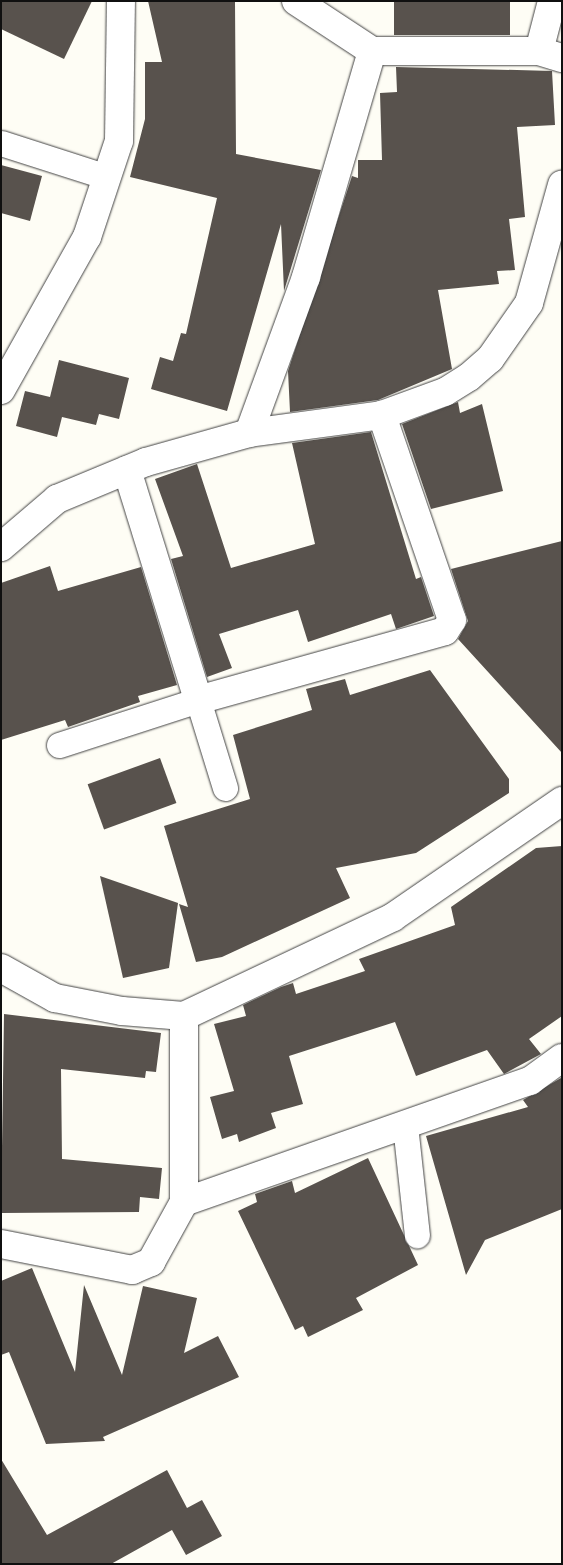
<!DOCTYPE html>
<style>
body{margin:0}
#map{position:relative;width:563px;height:1565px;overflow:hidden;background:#fefdf5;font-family:Bitter,serif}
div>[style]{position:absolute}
.building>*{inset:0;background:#58524d;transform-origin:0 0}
.roads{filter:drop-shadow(0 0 1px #434343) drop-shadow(0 0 1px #434343)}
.lane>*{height:25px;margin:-12.5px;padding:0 12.5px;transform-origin:12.5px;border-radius:12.5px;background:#fff}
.street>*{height:28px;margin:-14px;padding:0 14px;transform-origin:14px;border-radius:14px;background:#fff}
span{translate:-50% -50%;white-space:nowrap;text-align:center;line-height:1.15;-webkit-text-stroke:5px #fff;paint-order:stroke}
.frame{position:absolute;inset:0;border:2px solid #101010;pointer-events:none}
</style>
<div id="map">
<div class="building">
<div style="clip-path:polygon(1px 1px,92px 1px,64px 59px,1px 29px)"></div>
<div style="clip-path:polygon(148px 1px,235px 1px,236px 154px,321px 170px,284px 291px,281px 224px,227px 411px,151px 389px,160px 357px,173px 361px,181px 333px,186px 334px,217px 198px,130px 177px,145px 119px,145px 62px,162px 62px)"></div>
<div style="left:394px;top:1px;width:116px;height:34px"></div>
<div style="clip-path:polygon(396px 67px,552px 71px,555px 125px,517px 127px,525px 217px,509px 219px,515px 270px,497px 271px,499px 284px,438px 290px,452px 369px,378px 400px,290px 412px,288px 371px,352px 176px,358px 178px,358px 160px,382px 160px,380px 93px,397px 92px)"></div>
<div style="clip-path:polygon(1px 165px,42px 176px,30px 221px,1px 213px)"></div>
<div style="clip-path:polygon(59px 360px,129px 378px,119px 419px,99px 414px,96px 425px,62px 417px,57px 437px,16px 426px,25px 391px,50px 397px)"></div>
<div style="clip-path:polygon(458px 402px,460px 413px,482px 404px,503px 491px,431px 509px,402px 424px)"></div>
<div style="clip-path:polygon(371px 432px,416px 579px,421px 577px,434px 616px,396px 629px,391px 614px,308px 642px,298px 610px,219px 634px,232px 668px,207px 677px,171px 559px,183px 556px,155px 479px,197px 464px,231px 568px,315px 544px,292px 443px)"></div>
<div style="clip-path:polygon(562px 541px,562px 753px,458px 639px,468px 621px,451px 569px)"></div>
<div style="clip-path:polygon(50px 566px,58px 591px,141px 567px,177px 685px,138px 696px,140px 702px,68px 727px,65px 720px,1px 740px,1px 583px)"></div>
<div style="clip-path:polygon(430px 670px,509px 779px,509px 793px,416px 853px,336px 868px,350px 898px,222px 957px,196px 962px,179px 904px,188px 907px,164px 826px,250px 799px,233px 735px,312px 710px,306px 689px,345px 679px,350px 695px)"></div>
<div style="left:160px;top:758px;width:48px;height:77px;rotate:70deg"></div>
<div style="clip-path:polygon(562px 846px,562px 1016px,529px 1039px,541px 1054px,504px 1074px,487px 1050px,416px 1076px,395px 1022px,289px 1056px,303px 1104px,271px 1113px,276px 1128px,239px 1142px,237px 1134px,222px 1139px,210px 1097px,234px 1091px,214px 1024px,246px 1016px,243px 1005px,281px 987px,293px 983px,296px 994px,365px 971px,359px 959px,455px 925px,451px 907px,536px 848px)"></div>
<div style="clip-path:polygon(100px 876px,178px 903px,169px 968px,123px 978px)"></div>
<div style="clip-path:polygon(4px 1014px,161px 1033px,156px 1072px,146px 1071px,145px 1078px,61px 1069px,62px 1159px,162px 1168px,159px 1199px,140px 1197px,139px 1212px,1px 1213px)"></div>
<div style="clip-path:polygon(561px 1078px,562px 1209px,485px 1240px,466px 1275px,426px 1136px,528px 1107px,523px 1100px)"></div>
<div style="clip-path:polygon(368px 1158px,418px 1265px,356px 1298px,363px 1310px,308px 1337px,303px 1326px,295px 1330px,238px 1211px,257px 1202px,255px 1194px,292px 1181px,295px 1193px)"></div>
<div style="clip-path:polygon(32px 1268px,75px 1372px,84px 1285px,122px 1375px,143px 1286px,197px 1298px,184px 1353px,218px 1336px,239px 1377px,103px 1437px,105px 1441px,46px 1444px,9px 1352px,1px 1355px,1px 1281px)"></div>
<div style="clip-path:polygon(1px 1459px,47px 1535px,167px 1470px,187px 1508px,202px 1500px,222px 1536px,186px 1555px,172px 1530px,111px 1564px,1px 1564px)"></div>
</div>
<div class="roads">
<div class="lane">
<div style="left:1px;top:143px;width:111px;rotate:17.8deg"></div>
<div style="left:59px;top:745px;width:146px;rotate:-17.9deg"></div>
<div style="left:198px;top:700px;width:92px;rotate:72.9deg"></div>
<div style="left:405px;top:1125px;width:111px;rotate:83.8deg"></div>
</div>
<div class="street">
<div style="left:296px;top:1px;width:91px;rotate:33.3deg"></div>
<div style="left:372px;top:51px;width:167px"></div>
<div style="left:539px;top:51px;width:24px;rotate:17deg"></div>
<div style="left:539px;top:51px;width:52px;rotate:-75.4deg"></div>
<div style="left:1px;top:390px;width:176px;rotate:-60.7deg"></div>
<div style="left:87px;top:237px;width:101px;rotate:-71.6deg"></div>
<div style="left:119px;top:141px;width:140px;rotate:-89.2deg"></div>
<div style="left:249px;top:433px;width:166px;rotate:-69.9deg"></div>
<div style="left:306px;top:277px;width:235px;rotate:-73.7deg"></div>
<div style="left:127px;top:470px;width:241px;rotate:72.8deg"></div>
<div style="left:198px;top:700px;width:256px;rotate:-15.6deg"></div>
<div style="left:445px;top:631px;width:13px;rotate:-58deg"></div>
<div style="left:452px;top:620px;width:217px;rotate:-108.9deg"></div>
<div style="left:1px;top:547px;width:74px;rotate:-40.6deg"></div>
<div style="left:57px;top:499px;width:96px;rotate:-22.6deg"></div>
<div style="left:146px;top:462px;width:107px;rotate:-15.7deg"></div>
<div style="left:249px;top:433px;width:134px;rotate:-7.7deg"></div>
<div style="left:382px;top:415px;width:67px;rotate:-20.1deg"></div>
<div style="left:445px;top:392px;width:28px;rotate:-32deg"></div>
<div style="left:469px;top:377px;width:28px;rotate:-41deg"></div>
<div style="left:490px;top:359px;width:68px;rotate:-55.1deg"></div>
<div style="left:529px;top:303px;width:123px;rotate:-74.4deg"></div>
<div style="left:1px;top:968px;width:62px;rotate:29.1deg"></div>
<div style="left:55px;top:998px;width:68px;rotate:11deg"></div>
<div style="left:122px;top:1011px;width:62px;rotate:4.6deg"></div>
<div style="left:184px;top:1016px;width:186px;rotate:90deg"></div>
<div style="left:184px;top:1202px;width:367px;rotate:-19.3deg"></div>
<div style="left:530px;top:1081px;width:39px;rotate:-36deg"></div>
<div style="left:184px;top:1016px;width:231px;rotate:-25.3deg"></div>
<div style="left:393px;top:917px;width:205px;rotate:-34.5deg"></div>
<div style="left:1px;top:1244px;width:134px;rotate:11.2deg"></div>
<div style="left:132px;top:1270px;width:21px;rotate:-23deg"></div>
<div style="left:151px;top:1262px;width:68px;rotate:-61.2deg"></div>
</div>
</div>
<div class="frame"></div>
</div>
